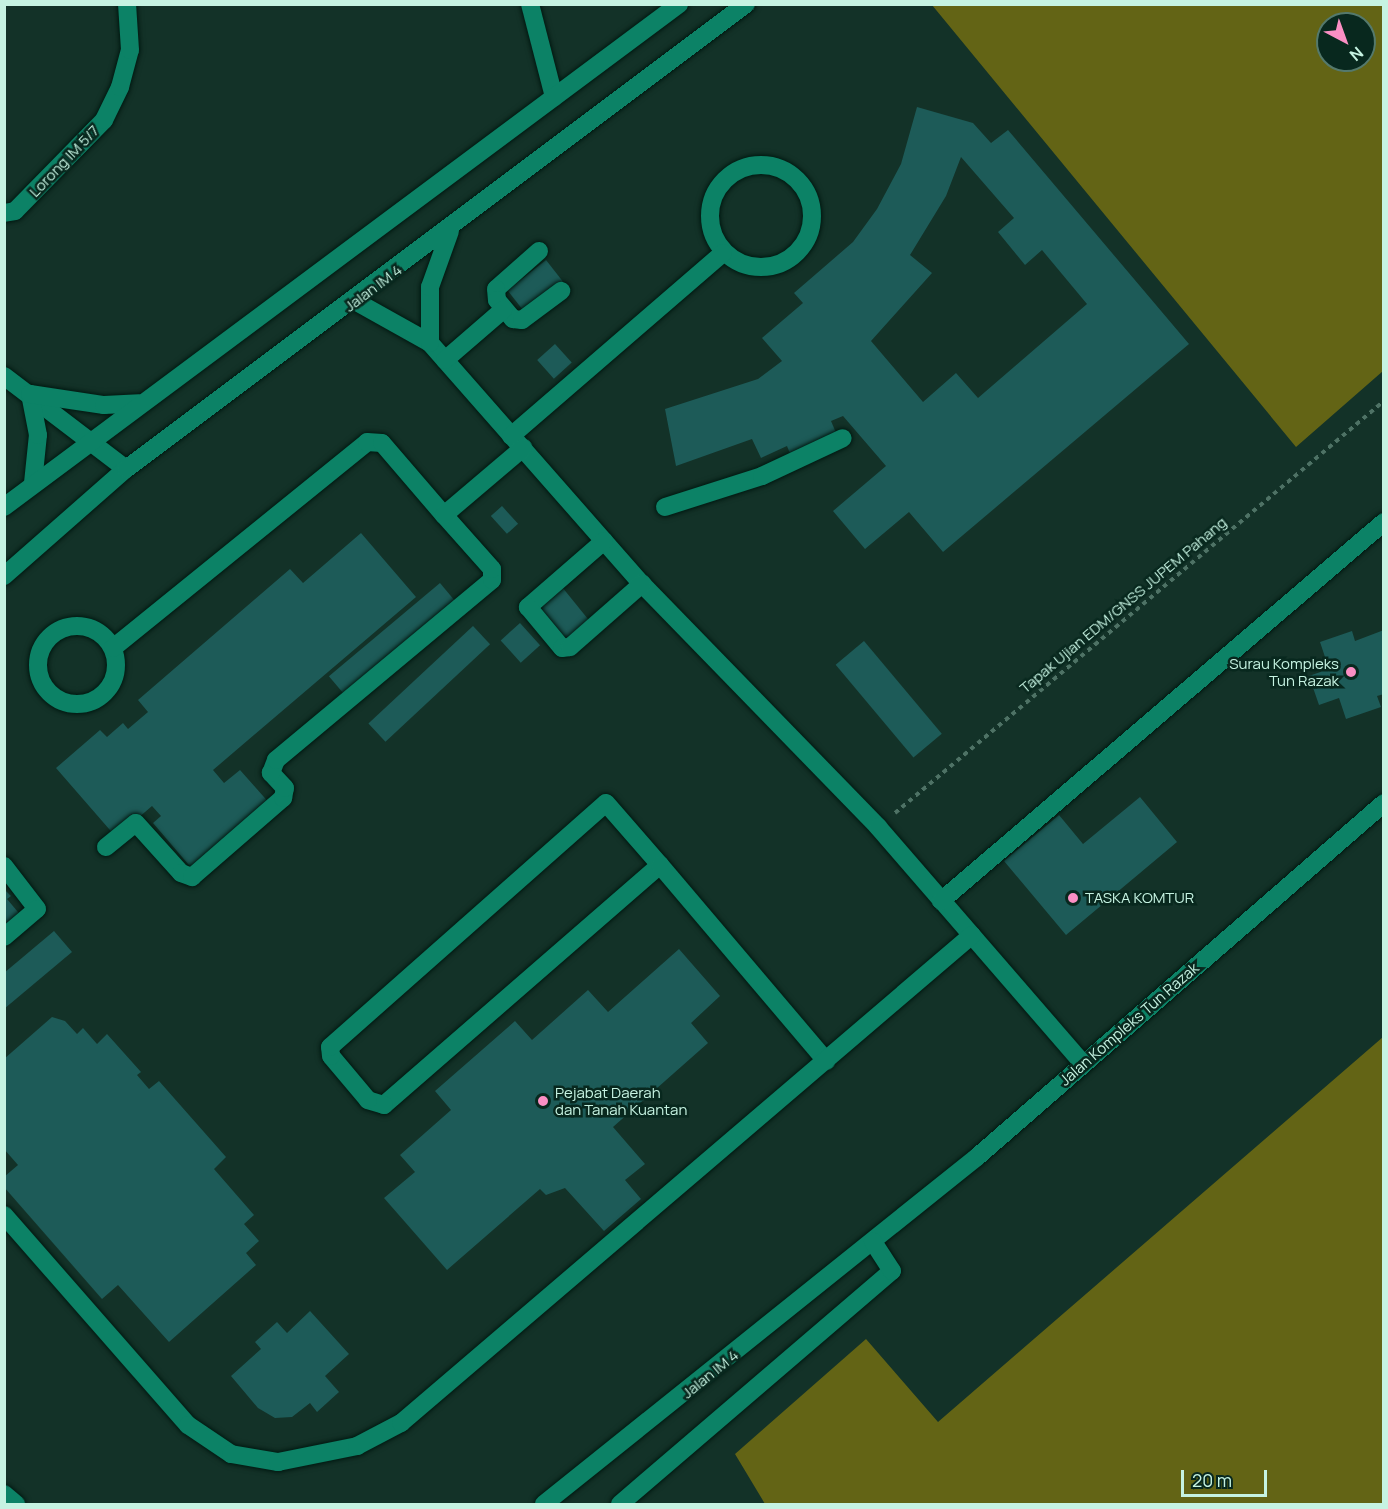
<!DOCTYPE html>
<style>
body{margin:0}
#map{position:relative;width:1388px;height:1509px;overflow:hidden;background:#133228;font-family:Manrope,sans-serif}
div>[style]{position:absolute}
.forest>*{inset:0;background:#636415}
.building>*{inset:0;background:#1d5b58;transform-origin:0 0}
.path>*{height:4px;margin-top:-2px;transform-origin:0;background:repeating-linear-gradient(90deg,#4e7265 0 4.5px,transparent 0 9px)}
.roads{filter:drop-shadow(0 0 2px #001911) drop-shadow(0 0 2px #001911)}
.minor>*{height:18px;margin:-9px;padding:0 9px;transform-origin:9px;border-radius:9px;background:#0c8266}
.minor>.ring{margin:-9px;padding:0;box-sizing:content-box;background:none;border:18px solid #0c8266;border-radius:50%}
.dots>*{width:16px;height:16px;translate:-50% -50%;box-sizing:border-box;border:3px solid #08281e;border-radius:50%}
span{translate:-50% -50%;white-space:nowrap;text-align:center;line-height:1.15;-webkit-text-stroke:5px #08281e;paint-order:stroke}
.street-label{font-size:15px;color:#c6f3e2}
.poi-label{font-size:15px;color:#c6f3e2}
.right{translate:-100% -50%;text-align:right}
.left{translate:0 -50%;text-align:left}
.frame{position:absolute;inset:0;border:6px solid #c6f3e2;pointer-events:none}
.north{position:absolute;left:1316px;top:12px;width:60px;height:60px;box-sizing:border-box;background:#08281e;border:2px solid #54796c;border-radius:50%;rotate:139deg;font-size:16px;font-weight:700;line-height:24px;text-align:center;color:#c6f3e2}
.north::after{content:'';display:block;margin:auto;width:21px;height:27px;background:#fb8fc4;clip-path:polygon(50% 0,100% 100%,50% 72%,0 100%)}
.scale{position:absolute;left:1181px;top:1470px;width:86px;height:27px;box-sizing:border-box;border:3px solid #c6f3e2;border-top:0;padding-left:8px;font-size:18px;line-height:21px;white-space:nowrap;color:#c6f3e2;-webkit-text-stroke:4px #08281e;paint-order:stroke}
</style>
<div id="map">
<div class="forest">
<div style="clip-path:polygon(evenodd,932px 5px,1383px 5px,1383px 371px,1296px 447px,932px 5px,1328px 24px,1364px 24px,1364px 60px,1328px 60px,1328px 24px)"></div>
<div style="clip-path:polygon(1383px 1037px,1383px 1504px,765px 1504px,735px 1454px,866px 1339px,938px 1422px)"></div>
</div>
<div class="building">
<div style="clip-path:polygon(evenodd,917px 107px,973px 123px,991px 143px,1008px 130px,1189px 344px,943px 552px,909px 512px,865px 549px,833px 511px,886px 466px,843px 416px,831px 421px,837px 435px,791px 456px,787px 446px,761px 458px,752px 439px,676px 466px,665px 409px,758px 379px,782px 361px,762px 338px,803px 303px,794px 293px,853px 242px,877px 209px,901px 164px,917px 107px,961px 157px,1014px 218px,998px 232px,1025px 265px,1042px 250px,1087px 304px,978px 398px,956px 373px,923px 402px,871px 341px,932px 273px,910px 255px,946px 196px,961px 157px)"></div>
<div style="left:546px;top:260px;width:29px;height:49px;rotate:52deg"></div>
<div style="left:555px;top:344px;width:25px;height:24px;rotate:48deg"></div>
<div style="left:502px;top:506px;width:24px;height:15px;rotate:48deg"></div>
<div style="clip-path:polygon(361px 533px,416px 597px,213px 770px,224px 783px,240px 770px,271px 805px,194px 871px,153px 823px,161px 816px,152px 806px,116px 837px,56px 768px,100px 730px,107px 737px,123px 723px,128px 729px,148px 712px,138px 700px,290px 569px,303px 583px)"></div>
<div style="left:558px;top:582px;width:54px;height:31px;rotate:51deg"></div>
<div style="left:440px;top:583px;width:25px;height:145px;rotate:50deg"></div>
<div style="left:520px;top:623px;width:30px;height:26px;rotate:48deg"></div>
<div style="left:473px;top:626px;width:25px;height:143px;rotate:47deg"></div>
<div style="clip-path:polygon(1384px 630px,1384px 694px,1377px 696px,1381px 707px,1346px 719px,1339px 698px,1319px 705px,1309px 676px,1329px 669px,1320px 642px,1352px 631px,1355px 641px)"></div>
<div style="left:864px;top:641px;width:121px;height:37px;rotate:50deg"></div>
<div style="clip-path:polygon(1140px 797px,1177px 842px,1066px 935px,1004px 861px,1059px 815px,1083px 844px)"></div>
<div style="clip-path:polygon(4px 889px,11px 896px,7px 899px,23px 918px,4px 933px)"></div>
<div style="clip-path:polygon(54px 931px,72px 952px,4px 1009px,4px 973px)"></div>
<div style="clip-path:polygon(679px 949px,720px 996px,691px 1023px,708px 1043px,613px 1127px,645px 1164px,625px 1180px,641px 1199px,604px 1231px,565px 1188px,546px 1195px,540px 1189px,447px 1270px,384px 1198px,415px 1172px,400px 1155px,451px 1110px,435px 1091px,515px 1021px,532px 1040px,588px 990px,608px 1012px)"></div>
<div style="clip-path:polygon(52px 1017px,65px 1021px,77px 1034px,83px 1028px,97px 1044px,107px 1034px,141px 1072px,137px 1075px,149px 1089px,159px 1081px,226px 1157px,214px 1169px,254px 1215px,244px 1224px,259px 1241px,246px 1253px,256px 1265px,169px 1342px,118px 1285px,102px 1299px,4px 1187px,4px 1177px,18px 1165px,4px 1149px,4px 1059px)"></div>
<div style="clip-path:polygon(310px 1311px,349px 1354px,325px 1376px,339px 1392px,317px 1412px,310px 1403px,292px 1417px,275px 1418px,258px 1408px,231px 1376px,261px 1349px,255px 1342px,277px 1322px,287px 1333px)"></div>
</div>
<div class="path">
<div style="left:895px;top:813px;width:639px;rotate:-40.12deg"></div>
</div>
<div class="roads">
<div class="minor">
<div style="left:530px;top:4px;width:96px;rotate:75.5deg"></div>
<div class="ring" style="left:710px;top:165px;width:84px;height:84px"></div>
<div style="left:4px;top:213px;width:11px;rotate:-10deg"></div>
<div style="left:15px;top:211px;width:127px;rotate:-45.6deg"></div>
<div style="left:104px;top:120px;width:37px;rotate:-64deg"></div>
<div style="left:120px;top:87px;width:38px;rotate:-75deg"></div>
<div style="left:130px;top:50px;width:46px;rotate:-93.7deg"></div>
<div style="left:539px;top:251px;width:57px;rotate:138.5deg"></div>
<div style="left:496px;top:289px;width:11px;rotate:85deg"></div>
<div style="left:497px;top:300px;width:25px;rotate:50deg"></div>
<div style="left:513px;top:319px;width:9px;rotate:6deg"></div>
<div style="left:522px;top:320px;width:49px;rotate:-36.6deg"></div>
<div style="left:355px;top:301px;width:86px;rotate:29.2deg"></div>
<div style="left:430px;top:343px;width:321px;rotate:48.7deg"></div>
<div style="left:642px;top:584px;width:339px;rotate:45.8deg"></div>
<div style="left:878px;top:827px;width:313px;rotate:49.1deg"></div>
<div style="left:430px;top:343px;width:56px;rotate:-90deg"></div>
<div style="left:430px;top:287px;width:59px;rotate:-70.3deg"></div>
<div style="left:445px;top:360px;width:77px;rotate:-40.8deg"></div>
<div style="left:4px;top:376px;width:153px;rotate:37.3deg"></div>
<div style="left:511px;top:436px;width:280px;rotate:-40.8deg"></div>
<div style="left:33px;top:483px;width:48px;rotate:-84.1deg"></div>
<div style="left:38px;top:435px;width:42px;rotate:-101deg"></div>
<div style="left:30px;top:394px;width:75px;rotate:8.5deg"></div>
<div style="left:104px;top:405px;width:35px;rotate:-3deg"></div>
<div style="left:4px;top:507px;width:842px;rotate:-36.69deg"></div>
<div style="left:665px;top:507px;width:102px;rotate:-17.7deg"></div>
<div style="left:762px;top:476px;width:89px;rotate:-25.1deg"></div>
<div style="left:604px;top:541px;width:101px;rotate:139deg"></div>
<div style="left:528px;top:607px;width:53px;rotate:50.3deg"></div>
<div style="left:562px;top:648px;width:8px;rotate:-7deg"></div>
<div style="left:570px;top:647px;width:96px;rotate:-41.2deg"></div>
<div style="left:4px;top:576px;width:162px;rotate:-41.3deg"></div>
<div style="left:126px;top:469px;width:775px;rotate:-36.87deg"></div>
<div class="ring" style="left:38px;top:626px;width:60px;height:60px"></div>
<div style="left:113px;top:648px;width:327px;rotate:-39deg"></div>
<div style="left:367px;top:442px;width:15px;rotate:4deg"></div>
<div style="left:382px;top:443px;width:95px;rotate:49.3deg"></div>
<div style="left:106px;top:847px;width:38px;rotate:-39deg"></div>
<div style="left:136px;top:823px;width:67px;rotate:48deg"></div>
<div style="left:181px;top:873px;width:12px;rotate:20deg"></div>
<div style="left:192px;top:877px;width:121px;rotate:-41deg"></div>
<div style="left:283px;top:798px;width:10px;rotate:-79deg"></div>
<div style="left:285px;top:788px;width:21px;rotate:-133deg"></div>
<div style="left:271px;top:773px;width:14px;rotate:-69deg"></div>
<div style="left:276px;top:760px;width:281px;rotate:-39.8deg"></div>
<div style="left:492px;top:580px;width:11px;rotate:-90deg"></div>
<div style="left:492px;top:569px;width:72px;rotate:-131.6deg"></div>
<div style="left:444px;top:515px;width:104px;rotate:-40.3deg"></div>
<div style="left:660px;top:865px;width:366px;rotate:139deg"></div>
<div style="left:384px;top:1105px;width:17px;rotate:-163deg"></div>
<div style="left:368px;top:1100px;width:57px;rotate:-130.1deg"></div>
<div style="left:331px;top:1056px;width:9px;rotate:-96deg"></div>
<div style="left:330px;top:1047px;width:368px;rotate:-41.5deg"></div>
<div style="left:606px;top:803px;width:82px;rotate:48.9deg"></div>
<div style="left:660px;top:865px;width:257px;rotate:49.7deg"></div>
<div style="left:4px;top:866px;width:54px;rotate:52.5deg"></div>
<div style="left:37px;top:909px;width:43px;rotate:139.7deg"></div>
<div style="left:941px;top:901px;width:583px;rotate:-40.55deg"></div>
<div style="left:4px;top:1215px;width:279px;rotate:48.8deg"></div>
<div style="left:188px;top:1425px;width:52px;rotate:34deg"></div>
<div style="left:231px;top:1454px;width:48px;rotate:9.7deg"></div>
<div style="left:278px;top:1462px;width:81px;rotate:-11.4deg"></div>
<div style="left:357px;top:1446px;width:50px;rotate:-27.6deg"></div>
<div style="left:401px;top:1423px;width:751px;rotate:-40.52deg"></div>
<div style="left:4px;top:1494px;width:16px;rotate:40deg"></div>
<div style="left:544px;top:1504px;width:555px;rotate:-38.71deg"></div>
<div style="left:977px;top:1157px;width:539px;rotate:-41.02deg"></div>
<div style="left:620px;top:1504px;width:358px;rotate:-40.6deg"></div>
<div style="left:892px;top:1271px;width:35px;rotate:-123deg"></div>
</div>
</div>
<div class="dots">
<div style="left:1351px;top:672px;background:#fb8fc4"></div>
<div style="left:1073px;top:898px;background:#fb8fc4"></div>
<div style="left:543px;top:1101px;background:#fb8fc4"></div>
</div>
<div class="street-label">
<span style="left:64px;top:161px;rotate:-46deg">Lorong IM 5/7</span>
<span style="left:373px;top:288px;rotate:-37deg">Jalan IM 4</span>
<span style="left:1123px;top:605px;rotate:-40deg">Tapak Ujian EDM/GNSS JUPEM Pahang</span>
<span style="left:1129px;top:1024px;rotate:-41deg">Jalan Kompleks Tun Razak</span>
<span style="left:710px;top:1374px;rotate:-39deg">Jalan IM 4</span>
</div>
<div class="poi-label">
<span class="right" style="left:1339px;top:672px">Surau Kompleks<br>Tun Razak</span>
<span class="left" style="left:1085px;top:898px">TASKA KOMTUR</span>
<span class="left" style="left:555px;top:1101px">Pejabat Daerah<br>dan Tanah Kuantan</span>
</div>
<div class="frame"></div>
<div class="north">N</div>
<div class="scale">20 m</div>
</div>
